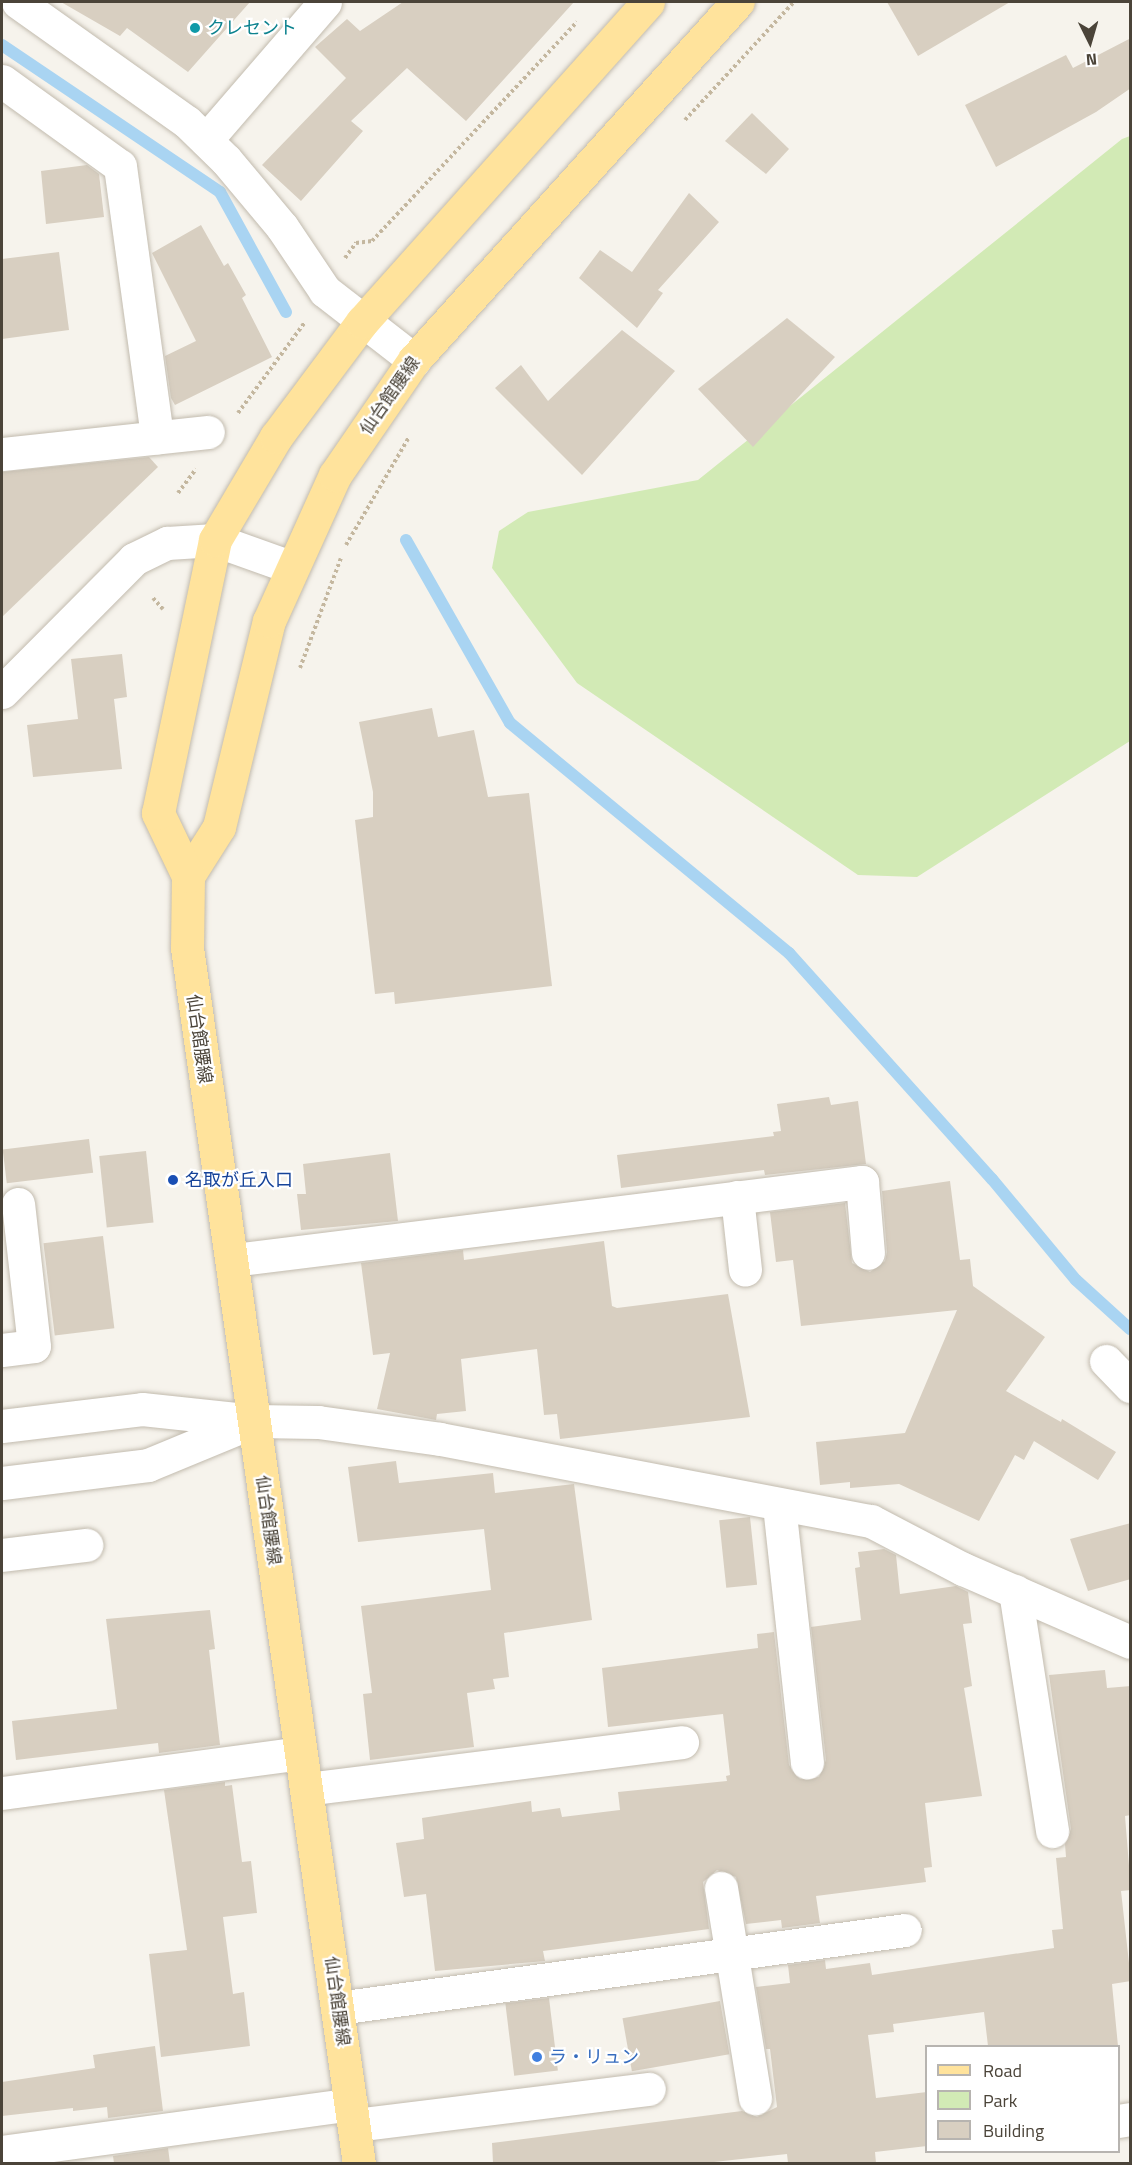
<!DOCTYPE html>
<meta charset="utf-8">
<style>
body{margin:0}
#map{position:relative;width:1132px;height:2165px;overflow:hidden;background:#f6f3ec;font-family:"Titillium Web","Noto Sans JP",sans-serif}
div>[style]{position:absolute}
.green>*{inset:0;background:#d2eab5}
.stream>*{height:12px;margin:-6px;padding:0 6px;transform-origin:6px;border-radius:6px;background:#a9d4f2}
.building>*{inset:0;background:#d8cfc1;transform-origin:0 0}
.path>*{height:4px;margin-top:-2px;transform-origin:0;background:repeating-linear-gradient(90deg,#c4b79f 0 3px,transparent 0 6px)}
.roads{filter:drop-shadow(0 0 2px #c2bbae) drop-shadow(0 0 2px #c2bbae)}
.minor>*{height:33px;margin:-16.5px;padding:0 16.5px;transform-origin:16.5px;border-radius:16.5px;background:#fff}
.major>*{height:33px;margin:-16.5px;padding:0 16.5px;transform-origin:16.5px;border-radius:16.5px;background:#ffe39c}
.dots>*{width:16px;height:16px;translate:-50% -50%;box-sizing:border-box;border:3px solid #fff;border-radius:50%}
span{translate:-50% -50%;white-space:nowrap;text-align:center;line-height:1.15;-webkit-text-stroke:4.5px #fff;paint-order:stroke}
.culture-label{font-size:18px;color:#0d838f}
.left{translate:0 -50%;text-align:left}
.street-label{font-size:18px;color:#4b4439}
.transit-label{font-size:18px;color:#164399}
.shop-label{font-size:18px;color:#366cbe}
.frame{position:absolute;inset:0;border:3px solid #4b4439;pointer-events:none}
.legend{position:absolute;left:925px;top:2045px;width:195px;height:108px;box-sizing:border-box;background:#fff;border:2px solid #b7b4b0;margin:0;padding:8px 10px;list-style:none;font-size:18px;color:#4b4439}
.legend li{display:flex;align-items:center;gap:12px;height:30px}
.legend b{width:30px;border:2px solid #b7b4b0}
.north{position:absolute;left:1060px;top:12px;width:60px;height:60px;-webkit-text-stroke:4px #fff;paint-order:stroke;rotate:175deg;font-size:16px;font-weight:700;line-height:24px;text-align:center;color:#4b4439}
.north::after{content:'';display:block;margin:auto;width:21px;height:27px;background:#4b4439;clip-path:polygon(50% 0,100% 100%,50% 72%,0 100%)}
</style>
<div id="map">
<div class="green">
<div style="clip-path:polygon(1130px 136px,1130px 741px,917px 877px,858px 875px,577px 683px,492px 568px,499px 531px,528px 512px,698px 480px,1122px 139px)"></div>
</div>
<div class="stream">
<div style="left:2px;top:45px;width:263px;rotate:34deg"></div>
<div style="left:220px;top:192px;width:137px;rotate:61.2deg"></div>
<div style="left:406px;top:540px;width:210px;rotate:60.4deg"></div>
<div style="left:510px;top:723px;width:362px;rotate:39.5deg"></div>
<div style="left:789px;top:953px;width:304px;rotate:48.1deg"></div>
<div style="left:992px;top:1179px;width:131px;rotate:50.3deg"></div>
<div style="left:1076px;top:1280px;width:73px;rotate:42.2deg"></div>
</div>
<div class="building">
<div style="clip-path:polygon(61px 2px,250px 2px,188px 72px,127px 28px,120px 36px)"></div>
<div style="clip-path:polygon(403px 2px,574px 2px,466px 121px,407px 68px,351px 121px,363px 131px,301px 201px,262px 165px,346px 78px,315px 47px,347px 19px,360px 31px)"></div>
<div style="clip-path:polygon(887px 2px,1010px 2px,918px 56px)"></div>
<div style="clip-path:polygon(1131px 38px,1131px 88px,1096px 112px,996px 167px,965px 105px,1066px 55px,1073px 68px)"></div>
<div style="clip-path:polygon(752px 113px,789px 149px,766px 174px,725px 141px)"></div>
<div style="clip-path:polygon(87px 165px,99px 174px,104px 217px,46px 224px,41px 171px)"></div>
<div style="clip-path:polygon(689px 193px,719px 222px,658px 290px,663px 293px,637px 328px,579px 278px,600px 250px,632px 272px)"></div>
<div style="clip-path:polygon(201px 225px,224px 266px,228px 263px,246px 295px,242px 298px,272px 357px,175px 405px,171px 398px,165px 356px,196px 341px,152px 253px)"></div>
<div style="clip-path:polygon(59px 252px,69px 330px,2px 339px,2px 259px)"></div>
<div style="clip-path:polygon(787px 318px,835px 357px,753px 447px,698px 389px)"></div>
<div style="clip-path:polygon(622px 330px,675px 371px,582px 475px,495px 388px,521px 365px,548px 401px)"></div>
<div style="clip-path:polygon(149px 457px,158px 467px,2px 617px,2px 472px)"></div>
<div style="clip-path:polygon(122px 654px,127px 697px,114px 699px,122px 769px,33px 777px,27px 725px,78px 719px,71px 659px)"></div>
<div style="clip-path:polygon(432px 708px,438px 737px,474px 730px,488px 797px,529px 793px,552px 986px,395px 1004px,394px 992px,375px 994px,355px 820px,373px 817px,373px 792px,359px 722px)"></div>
<div style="clip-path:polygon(829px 1097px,831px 1105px,858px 1101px,866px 1164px,765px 1175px,764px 1170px,621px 1188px,617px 1155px,774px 1136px,773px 1132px,781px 1131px,777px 1104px)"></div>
<div style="left:89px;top:1139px;width:34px;height:87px;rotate:83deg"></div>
<div style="left:146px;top:1151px;width:72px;height:47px;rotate:84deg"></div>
<div style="clip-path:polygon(390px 1153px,398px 1221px,301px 1230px,297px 1194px,306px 1194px,303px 1164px)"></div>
<div style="clip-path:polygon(950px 1181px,960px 1260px,970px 1259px,973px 1286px,1045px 1337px,1006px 1391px,1061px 1422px,1062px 1419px,1116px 1452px,1098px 1480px,1034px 1441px,1024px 1460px,1015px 1455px,979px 1521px,899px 1484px,850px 1488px,850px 1482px,820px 1485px,816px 1442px,905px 1433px,957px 1310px,801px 1326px,793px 1260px,776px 1262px,770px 1212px,845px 1203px,852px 1263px,870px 1272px,885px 1261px,887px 1252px,882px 1191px)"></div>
<div style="left:103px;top:1236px;width:93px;height:60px;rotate:83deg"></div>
<div style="clip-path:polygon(604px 1241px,612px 1306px,617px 1308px,728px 1294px,750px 1417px,560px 1439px,557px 1414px,544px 1415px,537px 1349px,461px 1359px,466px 1411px,437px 1414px,436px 1420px,377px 1409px,390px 1353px,373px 1355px,361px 1263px,463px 1250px,464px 1260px)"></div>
<div style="clip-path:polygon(396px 1461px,399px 1483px,493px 1473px,495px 1493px,574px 1484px,592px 1620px,504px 1633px,509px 1677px,493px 1679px,495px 1689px,467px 1693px,474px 1747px,370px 1760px,363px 1694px,372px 1693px,361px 1606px,491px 1590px,484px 1529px,358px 1542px,348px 1467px)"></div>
<div style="left:750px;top:1517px;width:68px;height:31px;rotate:84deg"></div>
<div style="clip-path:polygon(1131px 1523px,1131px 1579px,1088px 1591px,1070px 1539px)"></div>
<div style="clip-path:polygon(884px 1549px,896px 1555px,900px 1594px,956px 1586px,968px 1592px,972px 1623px,963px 1624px,972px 1686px,964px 1688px,982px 1796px,925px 1803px,932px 1867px,924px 1868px,926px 1882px,816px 1896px,820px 1923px,782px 1928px,781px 1920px,746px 1924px,736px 1877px,717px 1870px,703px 1882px,709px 1929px,543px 1951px,545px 1961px,435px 1971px,426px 1894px,404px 1897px,396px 1843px,424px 1839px,422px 1818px,531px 1801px,532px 1812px,560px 1808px,562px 1817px,620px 1810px,618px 1792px,727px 1781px,726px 1776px,730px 1775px,723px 1714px,608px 1727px,602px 1668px,758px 1648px,757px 1634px,774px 1632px,789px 1765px,800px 1779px,819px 1777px,826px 1760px,811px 1627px,861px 1620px,855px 1568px,860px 1567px,858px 1552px)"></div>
<div style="clip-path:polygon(210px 1610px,215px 1649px,209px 1650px,220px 1745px,159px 1753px,158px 1743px,16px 1760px,12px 1721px,117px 1709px,106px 1619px)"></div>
<div style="clip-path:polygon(1105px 1670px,1107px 1688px,1131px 1686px,1131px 1815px,1125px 1816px,1131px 1890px,1121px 1891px,1131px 1981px,1112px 1984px,1118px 2046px,988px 2046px,984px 2012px,893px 2024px,894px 2032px,868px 2035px,876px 2098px,927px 2092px,927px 2146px,875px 2152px,876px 2163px,788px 2163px,787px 2154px,705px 2163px,493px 2163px,492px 2143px,742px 2111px,757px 2117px,777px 2107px,770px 2049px,766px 2049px,756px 1987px,790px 1983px,788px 1965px,825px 1960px,826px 1969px,870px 1963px,872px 1975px,1054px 1948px,1052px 1930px,1063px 1929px,1056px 1858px,1066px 1857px,1065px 1844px,1071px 1829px,1049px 1675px)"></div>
<div style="clip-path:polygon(225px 1782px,225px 1786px,232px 1785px,242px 1862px,251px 1861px,257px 1913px,223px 1917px,233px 1994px,244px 1992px,250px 2046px,161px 2057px,149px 1954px,187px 1950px,164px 1790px)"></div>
<div style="left:549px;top:1998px;width:73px;height:44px;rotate:83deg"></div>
<div style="left:720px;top:2001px;width:54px;height:99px;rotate:80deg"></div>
<div style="clip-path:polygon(155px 2046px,163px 2111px,108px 2118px,107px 2107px,73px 2111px,73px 2108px,2px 2116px,2px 2082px,95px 2068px,93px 2055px)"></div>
<div style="clip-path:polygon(168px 2148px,170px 2163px,114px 2163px,113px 2156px)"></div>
</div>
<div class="path">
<div style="left:685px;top:120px;width:161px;rotate:-47.3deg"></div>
<div style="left:345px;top:258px;width:19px;rotate:-54deg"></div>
<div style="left:356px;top:243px;width:16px;rotate:-7deg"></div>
<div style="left:372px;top:241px;width:300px;rotate:-46.9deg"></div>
<div style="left:238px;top:413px;width:113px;rotate:-53.6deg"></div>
<div style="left:178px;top:493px;width:30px;rotate:-53deg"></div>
<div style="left:346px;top:545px;width:125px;rotate:-59.7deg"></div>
<div style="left:153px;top:598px;width:15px;rotate:48deg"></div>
<div style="left:300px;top:668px;width:117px;rotate:-69.6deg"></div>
</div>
<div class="roads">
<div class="minor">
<div style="left:18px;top:2px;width:207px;rotate:35.4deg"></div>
<div style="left:187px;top:122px;width:54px;rotate:44.3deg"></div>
<div style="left:226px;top:160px;width:87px;rotate:50.1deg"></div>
<div style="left:282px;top:227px;width:77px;rotate:56.1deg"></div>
<div style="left:325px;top:291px;width:113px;rotate:37.8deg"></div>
<div style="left:2px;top:81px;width:145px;rotate:35.8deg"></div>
<div style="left:120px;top:166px;width:274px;rotate:82.2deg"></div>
<div style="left:206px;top:140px;width:182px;rotate:-49.2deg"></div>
<div style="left:2px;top:454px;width:207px;rotate:-6.1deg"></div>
<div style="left:2px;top:692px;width:187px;rotate:-45.2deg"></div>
<div style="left:134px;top:559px;width:37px;rotate:-26deg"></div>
<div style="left:167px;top:543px;width:48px;rotate:-3.6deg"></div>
<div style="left:215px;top:540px;width:81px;rotate:19.6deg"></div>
<div style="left:737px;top:1197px;width:73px;rotate:83.7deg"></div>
<div style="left:233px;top:1260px;width:634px;rotate:-7.07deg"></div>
<div style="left:862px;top:1182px;width:71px;rotate:85.2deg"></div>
<div style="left:2px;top:1350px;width:32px;rotate:-7deg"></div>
<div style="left:34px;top:1346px;width:143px;rotate:-96.4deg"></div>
<div style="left:1106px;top:1361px;width:35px;rotate:46deg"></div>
<div style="left:2px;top:1426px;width:141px;rotate:-6.9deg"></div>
<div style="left:142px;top:1409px;width:113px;rotate:6.1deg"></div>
<div style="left:254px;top:1421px;width:64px;rotate:0.9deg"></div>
<div style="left:318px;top:1422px;width:123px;rotate:7.9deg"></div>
<div style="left:440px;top:1439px;width:439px;rotate:10.8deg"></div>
<div style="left:871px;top:1521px;width:104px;rotate:27.6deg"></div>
<div style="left:963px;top:1569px;width:182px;rotate:23.6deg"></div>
<div style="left:2px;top:1483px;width:147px;rotate:-7deg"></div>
<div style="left:148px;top:1465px;width:110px;rotate:-22.4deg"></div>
<div style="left:779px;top:1505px;width:259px;rotate:83.8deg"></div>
<div style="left:2px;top:1555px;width:85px;rotate:-6.8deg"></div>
<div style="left:1015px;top:1591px;width:243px;rotate:81.2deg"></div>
<div style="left:306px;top:1789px;width:379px;rotate:-7.1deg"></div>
<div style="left:2px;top:1793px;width:301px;rotate:-7.6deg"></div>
<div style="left:721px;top:1888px;width:213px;rotate:80.8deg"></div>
<div style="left:338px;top:2008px;width:572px;rotate:-7.83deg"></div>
<div style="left:1118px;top:2121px;width:12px;rotate:-9deg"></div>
<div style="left:354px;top:2125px;width:297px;rotate:-7deg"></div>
<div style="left:2px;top:2152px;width:352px;rotate:-7.8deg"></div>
</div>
<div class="major">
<div style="left:188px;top:876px;width:58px;rotate:-57.7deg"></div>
<div style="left:219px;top:827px;width:212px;rotate:-76.4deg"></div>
<div style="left:269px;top:621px;width:160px;rotate:-65.7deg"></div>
<div style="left:335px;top:475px;width:140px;rotate:-55.5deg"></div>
<div style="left:414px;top:360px;width:483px;rotate:-47.9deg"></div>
<div style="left:359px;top:2164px;width:1228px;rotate:-98.05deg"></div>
<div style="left:187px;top:948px;width:72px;rotate:-89.2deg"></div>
<div style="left:188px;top:876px;width:70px;rotate:-115.5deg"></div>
<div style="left:158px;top:813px;width:279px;rotate:-78.2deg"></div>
<div style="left:215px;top:540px;width:120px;rotate:-59.4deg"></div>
<div style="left:276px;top:437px;width:144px;rotate:-53.2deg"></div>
<div style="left:362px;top:322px;width:429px;rotate:-48.2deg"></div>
</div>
</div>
<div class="dots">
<div style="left:195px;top:28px;background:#0f9aa8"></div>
<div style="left:173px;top:1180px;background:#1a4fb4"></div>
<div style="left:537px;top:2057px;background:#3f7fe0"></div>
</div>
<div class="culture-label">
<span class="left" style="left:207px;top:28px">クレセント</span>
</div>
<div class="street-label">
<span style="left:390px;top:396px;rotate:-55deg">仙台館腰線</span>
<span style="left:199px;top:1039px;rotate:82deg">仙台館腰線</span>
<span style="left:268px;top:1520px;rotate:82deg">仙台館腰線</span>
<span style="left:337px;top:2001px;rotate:82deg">仙台館腰線</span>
</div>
<div class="transit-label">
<span class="left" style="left:185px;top:1180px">名取が丘入口</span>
</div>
<div class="shop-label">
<span class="left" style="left:549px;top:2057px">ラ・リュン</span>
</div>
<div class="frame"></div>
<ul class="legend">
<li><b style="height:8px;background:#ffe39c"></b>Road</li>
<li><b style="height:16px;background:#d2eab5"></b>Park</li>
<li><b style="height:16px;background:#d8cfc1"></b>Building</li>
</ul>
<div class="north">N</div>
</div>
